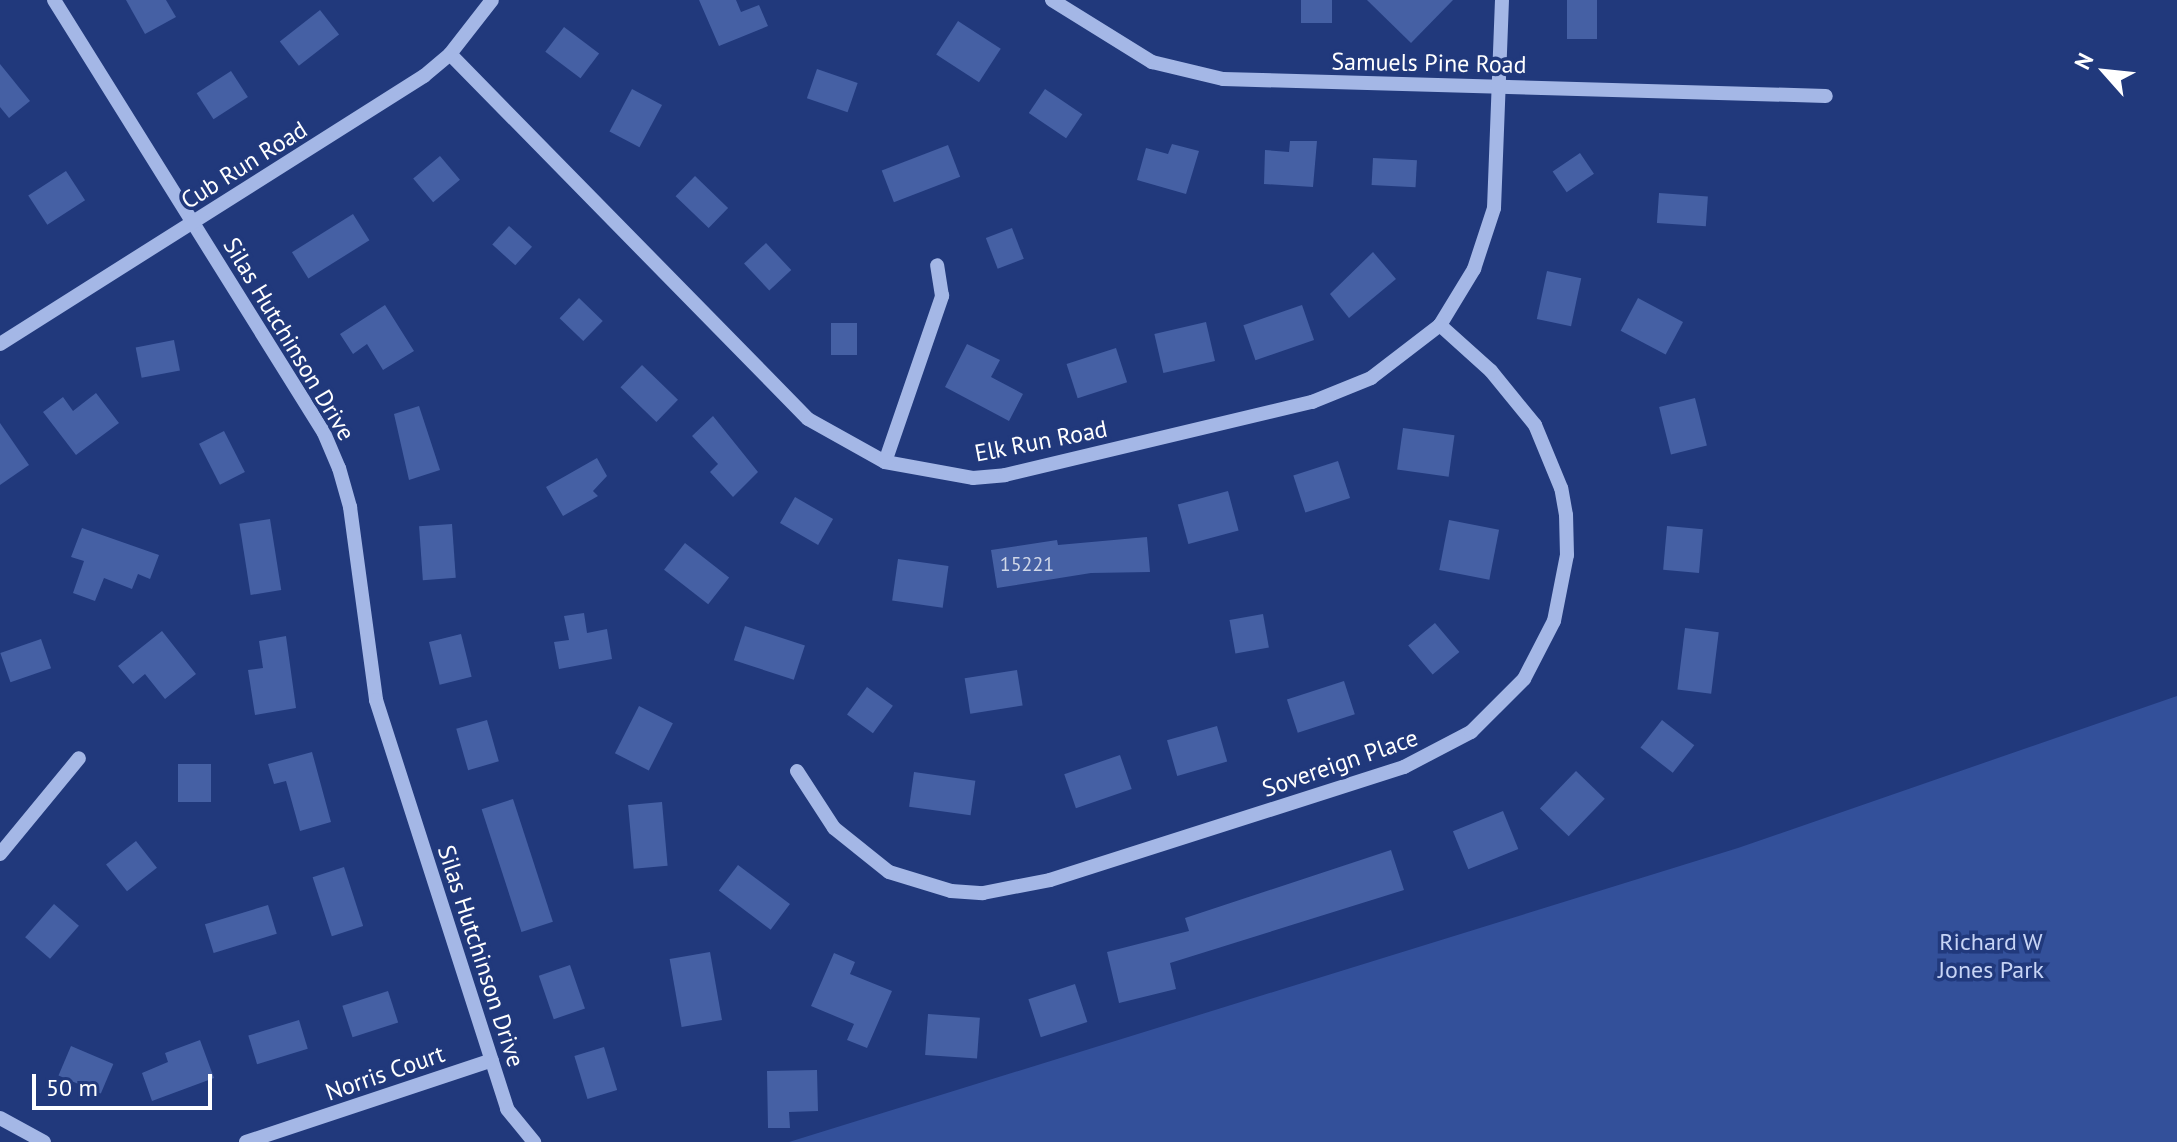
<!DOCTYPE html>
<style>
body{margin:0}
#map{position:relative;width:2177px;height:1142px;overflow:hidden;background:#21397c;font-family:"PT Sans",sans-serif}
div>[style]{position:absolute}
.green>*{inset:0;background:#33509a}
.building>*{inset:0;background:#4560a4;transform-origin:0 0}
.minor>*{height:14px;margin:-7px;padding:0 7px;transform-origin:7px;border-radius:7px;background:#a4b7e6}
span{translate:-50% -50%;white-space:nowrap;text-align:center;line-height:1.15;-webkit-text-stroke:7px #21397c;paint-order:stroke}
.number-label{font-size:20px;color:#d0d7e8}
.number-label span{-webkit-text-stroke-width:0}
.street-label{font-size:24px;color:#fff}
.park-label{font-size:24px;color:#c7d4f5}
.north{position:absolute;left:2065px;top:32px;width:80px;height:80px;-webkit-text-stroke:6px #21397c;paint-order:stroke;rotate:297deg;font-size:22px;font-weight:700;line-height:32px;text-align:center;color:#fff}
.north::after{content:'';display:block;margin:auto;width:28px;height:36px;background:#fff;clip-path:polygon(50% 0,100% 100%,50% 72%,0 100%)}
.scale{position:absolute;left:32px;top:1074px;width:180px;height:36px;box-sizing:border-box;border:4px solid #fff;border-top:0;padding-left:10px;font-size:24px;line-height:28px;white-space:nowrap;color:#fff;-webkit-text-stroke:6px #21397c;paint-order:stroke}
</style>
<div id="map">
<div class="green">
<div style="clip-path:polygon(2177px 696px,2177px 1142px,789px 1142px,1738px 848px)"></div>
</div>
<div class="building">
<div style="clip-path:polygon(126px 0,166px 0,176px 17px,145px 34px)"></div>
<div style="clip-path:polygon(699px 0,736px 0,741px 12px,759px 5px,768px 26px,719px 46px)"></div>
<div style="left:1301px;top:0;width:31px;height:23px"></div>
<div style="clip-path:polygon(1367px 0,1453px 0,1411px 43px)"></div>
<div style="left:1567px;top:0;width:30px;height:39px"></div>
<div style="left:320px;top:10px;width:31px;height:51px;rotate:52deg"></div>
<div style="left:958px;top:21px;width:51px;height:40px;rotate:33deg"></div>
<div style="left:564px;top:27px;width:44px;height:31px;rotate:37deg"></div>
<div style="clip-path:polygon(0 64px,30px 101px,9px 118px,0 107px)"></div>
<div style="left:817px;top:69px;width:43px;height:31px;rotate:19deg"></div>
<div style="left:231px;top:71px;width:31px;height:41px;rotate:57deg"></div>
<div style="left:632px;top:89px;width:34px;height:48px;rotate:28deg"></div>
<div style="left:1045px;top:89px;width:45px;height:29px;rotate:34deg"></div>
<div style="clip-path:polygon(1290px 141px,1317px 141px,1313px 187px,1264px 184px,1265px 150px,1289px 152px)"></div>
<div style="clip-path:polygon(1172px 144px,1199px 151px,1186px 194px,1137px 180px,1146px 148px,1168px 154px)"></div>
<div style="left:948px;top:145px;width:34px;height:71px;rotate:69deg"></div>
<div style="left:1580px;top:153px;width:25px;height:33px;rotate:56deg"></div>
<div style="left:440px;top:156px;width:31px;height:35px;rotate:50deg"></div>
<div style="left:1373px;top:158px;width:44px;height:27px;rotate:3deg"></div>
<div style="left:66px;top:171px;width:35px;height:45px;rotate:57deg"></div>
<div style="left:695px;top:176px;width:46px;height:28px;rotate:44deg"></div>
<div style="left:1659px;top:193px;width:49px;height:30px;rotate:4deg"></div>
<div style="left:353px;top:214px;width:31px;height:72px;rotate:58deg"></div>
<div style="left:509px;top:226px;width:31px;height:25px;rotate:42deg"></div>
<div style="left:1012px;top:228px;width:33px;height:28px;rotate:69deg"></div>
<div style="left:766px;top:243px;width:37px;height:30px;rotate:47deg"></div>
<div style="clip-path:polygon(1373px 252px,1396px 279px,1349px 318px,1330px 294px)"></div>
<div style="left:1547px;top:271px;width:35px;height:49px;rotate:12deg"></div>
<div style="left:579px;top:298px;width:33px;height:28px;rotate:44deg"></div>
<div style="left:1638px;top:298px;width:51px;height:37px;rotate:28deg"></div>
<div style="clip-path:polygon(385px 305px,414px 351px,383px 370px,367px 344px,353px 354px,340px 334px)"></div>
<div style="left:1302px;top:305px;width:37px;height:62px;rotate:71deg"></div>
<div style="left:1206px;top:322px;width:40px;height:53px;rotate:77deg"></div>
<div style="left:831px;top:323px;width:26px;height:32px"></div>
<div style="left:174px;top:340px;width:31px;height:39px;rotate:79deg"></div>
<div style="clip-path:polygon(967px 344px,1000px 360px,991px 377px,1023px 394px,1009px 421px,945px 387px)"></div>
<div style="left:1116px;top:348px;width:36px;height:52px;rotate:72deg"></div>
<div style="left:642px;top:365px;width:50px;height:31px;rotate:44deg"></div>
<div style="clip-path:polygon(96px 393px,119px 423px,76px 455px,43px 412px,63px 397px,73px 411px)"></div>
<div style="left:1695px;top:398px;width:49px;height:37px;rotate:76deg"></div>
<div style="clip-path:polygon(419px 406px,440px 470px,409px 480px,394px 414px)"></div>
<div style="clip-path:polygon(713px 416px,758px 472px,733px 497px,710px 472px,718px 464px,692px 436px)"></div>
<div style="clip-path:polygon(0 423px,29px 465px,0 485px)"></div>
<div style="left:1403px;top:428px;width:52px;height:42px;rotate:8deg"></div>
<div style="left:224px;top:431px;width:46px;height:28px;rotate:63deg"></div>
<div style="clip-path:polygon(597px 458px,607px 476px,593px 491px,598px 496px,563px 516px,546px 487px)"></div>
<div style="left:1338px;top:461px;width:39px;height:47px;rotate:72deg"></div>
<div style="left:1228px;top:491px;width:41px;height:52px;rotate:75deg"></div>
<div style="left:795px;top:497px;width:44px;height:30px;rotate:30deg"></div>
<div style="left:270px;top:519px;width:72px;height:31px;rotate:81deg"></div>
<div style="left:1449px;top:520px;width:51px;height:51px;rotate:11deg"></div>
<div style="left:452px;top:524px;width:54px;height:33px;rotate:86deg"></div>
<div style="left:1667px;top:526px;width:36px;height:44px;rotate:5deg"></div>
<div style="clip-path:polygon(82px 528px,159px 555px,150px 579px,138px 574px,132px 589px,104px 578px,95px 601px,73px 593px,84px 561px,71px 557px)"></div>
<div style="clip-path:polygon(1147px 537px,1150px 572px,1091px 573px,997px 588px,991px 550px,1057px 540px,1058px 545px)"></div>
<div style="left:685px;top:543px;width:56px;height:34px;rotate:38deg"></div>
<div style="left:898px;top:559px;width:51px;height:42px;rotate:8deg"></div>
<div style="clip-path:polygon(584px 613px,587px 633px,607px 629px,612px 659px,559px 669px,554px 642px,569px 640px,564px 616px)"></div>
<div style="left:1263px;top:614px;width:34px;height:34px;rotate:80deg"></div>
<div style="left:1435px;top:623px;width:38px;height:35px;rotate:50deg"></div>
<div style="left:745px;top:626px;width:63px;height:36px;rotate:18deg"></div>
<div style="left:1685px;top:628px;width:34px;height:62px;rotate:7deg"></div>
<div style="clip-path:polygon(162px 631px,196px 674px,165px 699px,145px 674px,133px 684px,118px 666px)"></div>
<div style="left:461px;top:634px;width:44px;height:33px;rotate:76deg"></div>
<div style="clip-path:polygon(286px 636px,296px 708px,255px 715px,248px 670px,263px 668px,259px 641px)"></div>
<div style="left:41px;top:639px;width:31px;height:43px;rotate:71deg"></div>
<div style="left:1017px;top:670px;width:36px;height:53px;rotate:81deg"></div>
<div style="left:1344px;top:681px;width:35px;height:60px;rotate:72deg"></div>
<div style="left:867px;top:687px;width:32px;height:34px;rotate:36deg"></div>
<div style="left:639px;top:706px;width:38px;height:53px;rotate:27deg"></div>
<div style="left:487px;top:720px;width:43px;height:32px;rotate:74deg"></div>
<div style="left:1662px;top:720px;width:41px;height:35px;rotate:38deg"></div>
<div style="left:1217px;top:726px;width:37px;height:52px;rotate:74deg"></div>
<div style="clip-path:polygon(312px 752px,331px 822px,300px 831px,286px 781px,274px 784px,268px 764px)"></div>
<div style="left:1120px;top:755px;width:36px;height:59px;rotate:71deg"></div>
<div style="left:178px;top:764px;width:33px;height:38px"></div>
<div style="left:1576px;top:771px;width:40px;height:52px;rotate:44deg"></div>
<div style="left:914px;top:772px;width:62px;height:35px;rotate:8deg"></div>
<div style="left:513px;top:799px;width:129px;height:33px;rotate:72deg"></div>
<div style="left:662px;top:802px;width:64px;height:34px;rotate:85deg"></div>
<div style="left:1503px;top:811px;width:41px;height:54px;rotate:68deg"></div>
<div style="left:136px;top:841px;width:34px;height:38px;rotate:52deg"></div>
<div style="clip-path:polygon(1391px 850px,1404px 890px,1170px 963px,1176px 989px,1119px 1003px,1107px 952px,1189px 931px,1185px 918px)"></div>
<div style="left:738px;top:865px;width:65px;height:32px;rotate:37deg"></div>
<div style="left:344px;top:867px;width:62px;height:33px;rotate:72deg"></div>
<div style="left:54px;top:904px;width:33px;height:44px;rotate:41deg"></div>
<div style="left:268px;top:905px;width:30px;height:66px;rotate:73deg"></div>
<div style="left:710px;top:952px;width:69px;height:41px;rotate:80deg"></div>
<div style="clip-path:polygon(834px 953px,855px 962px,850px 974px,892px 991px,867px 1048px,847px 1040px,854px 1024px,811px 1006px)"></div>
<div style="left:570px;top:965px;width:46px;height:33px;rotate:71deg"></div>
<div style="left:1075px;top:984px;width:40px;height:49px;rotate:72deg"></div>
<div style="left:388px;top:991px;width:33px;height:48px;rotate:72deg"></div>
<div style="left:928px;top:1014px;width:52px;height:41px;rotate:4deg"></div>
<div style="left:299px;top:1020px;width:30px;height:53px;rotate:73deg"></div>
<div style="clip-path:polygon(200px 1040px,214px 1078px,152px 1101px,142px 1073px,168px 1062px,165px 1053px)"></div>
<div style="left:71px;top:1046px;width:46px;height:32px;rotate:23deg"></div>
<div style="left:604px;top:1047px;width:45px;height:31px;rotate:73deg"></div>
<div style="clip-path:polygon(817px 1070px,818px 1111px,789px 1112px,790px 1128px,768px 1128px,767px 1071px)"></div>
</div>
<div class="minor">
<div style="left:54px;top:0;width:510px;rotate:58.05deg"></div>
<div style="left:324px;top:433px;width:38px;rotate:67deg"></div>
<div style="left:339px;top:468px;width:41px;rotate:74.2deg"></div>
<div style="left:350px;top:507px;width:195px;rotate:82.3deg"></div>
<div style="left:376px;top:700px;width:429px;rotate:72.2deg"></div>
<div style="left:507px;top:1109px;width:43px;rotate:50.7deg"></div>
<div style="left:1052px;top:0;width:118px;rotate:31.8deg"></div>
<div style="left:1152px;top:62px;width:73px;rotate:13.5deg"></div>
<div style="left:1223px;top:79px;width:603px;rotate:1.61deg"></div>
<div style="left:450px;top:54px;width:511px;rotate:45.55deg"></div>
<div style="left:808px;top:419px;width:88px;rotate:29.2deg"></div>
<div style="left:885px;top:462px;width:89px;rotate:10.3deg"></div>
<div style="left:973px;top:478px;width:32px;rotate:-5deg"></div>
<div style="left:1005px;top:475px;width:316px;rotate:-13.4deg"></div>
<div style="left:1312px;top:402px;width:64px;rotate:-22.1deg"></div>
<div style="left:1371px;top:378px;width:87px;rotate:-37.5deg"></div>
<div style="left:1440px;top:325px;width:66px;rotate:-58.7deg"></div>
<div style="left:1474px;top:269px;width:64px;rotate:-71.8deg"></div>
<div style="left:1494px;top:208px;width:208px;rotate:-87.8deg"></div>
<div style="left:0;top:344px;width:502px;rotate:-32.3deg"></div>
<div style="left:424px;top:76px;width:34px;rotate:-40deg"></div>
<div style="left:450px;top:54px;width:68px;rotate:-52.1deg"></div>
<div style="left:885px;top:462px;width:176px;rotate:-71deg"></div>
<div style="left:942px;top:296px;width:31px;rotate:-99deg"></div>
<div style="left:797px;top:771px;width:68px;rotate:57deg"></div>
<div style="left:834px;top:828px;width:70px;rotate:38.7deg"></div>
<div style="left:889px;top:872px;width:65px;rotate:17deg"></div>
<div style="left:951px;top:891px;width:32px;rotate:4deg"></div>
<div style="left:983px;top:893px;width:68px;rotate:-11deg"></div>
<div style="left:1050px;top:880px;width:372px;rotate:-17.7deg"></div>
<div style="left:1404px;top:767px;width:76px;rotate:-27.6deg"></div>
<div style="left:1471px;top:732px;width:75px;rotate:-45deg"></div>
<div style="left:1524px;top:679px;width:65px;rotate:-62.7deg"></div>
<div style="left:1554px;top:621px;width:67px;rotate:-78.9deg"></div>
<div style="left:1567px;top:555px;width:40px;rotate:-91.4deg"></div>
<div style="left:1566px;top:515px;width:27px;rotate:-100deg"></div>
<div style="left:1561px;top:488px;width:68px;rotate:-112.4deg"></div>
<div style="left:1535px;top:425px;width:70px;rotate:-129.2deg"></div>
<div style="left:1491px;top:371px;width:69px;rotate:-138deg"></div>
<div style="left:0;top:854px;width:124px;rotate:-50.5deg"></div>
<div style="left:0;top:1118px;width:50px;rotate:28.6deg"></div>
<div style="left:246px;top:1142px;width:259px;rotate:-18.4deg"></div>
</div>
<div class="number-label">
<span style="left:1027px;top:564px">15221</span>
</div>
<div class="street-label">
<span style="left:1429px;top:63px;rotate:1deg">Samuels Pine Road</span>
<span style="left:244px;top:165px;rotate:-32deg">Cub Run Road</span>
<span style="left:289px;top:339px;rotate:59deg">Silas Hutchinson Drive</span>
<span style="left:1041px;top:441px;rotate:-11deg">Elk Run Road</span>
<span style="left:1340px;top:763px;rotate:-19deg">Sovereign Place</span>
<span style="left:481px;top:956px;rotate:72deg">Silas Hutchinson Drive</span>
<span style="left:385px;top:1073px;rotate:-19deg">Norris Court</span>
</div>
<div class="park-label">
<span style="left:1991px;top:956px">Richard W<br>Jones Park</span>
</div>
<div class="north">N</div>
<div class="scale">50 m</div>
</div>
